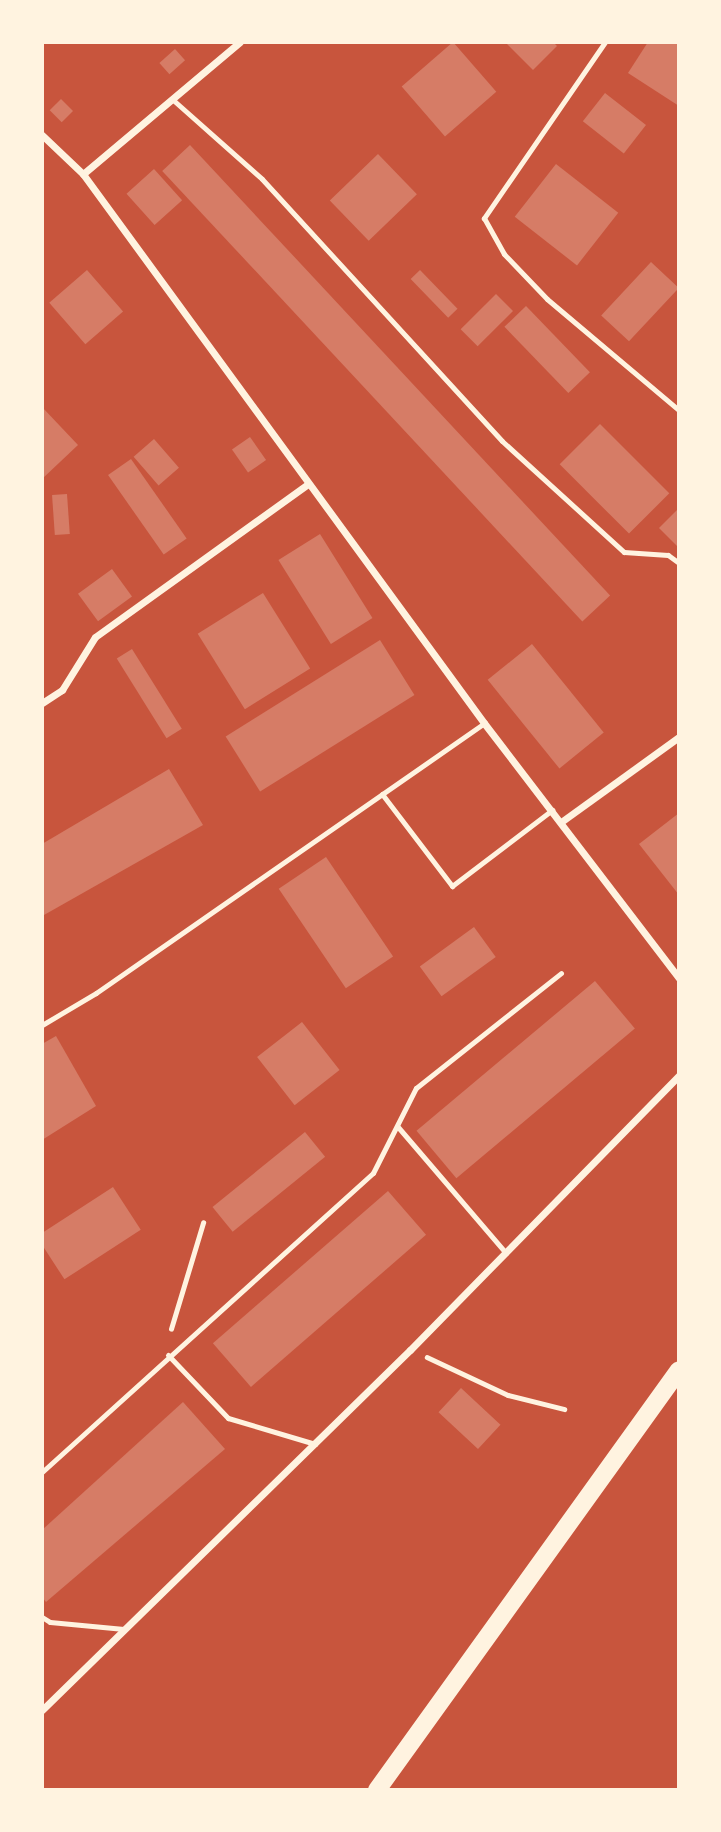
<!DOCTYPE html>
<style>
body{margin:0}
#map{position:relative;width:721px;height:1832px;overflow:hidden;background:#c8553d;font-family:Rubik,sans-serif}
div>[style]{position:absolute}
.building>*{inset:0;background:#d67c66;transform-origin:0 0}
.path>*{height:4.5px;margin:-2.25px;padding:0 2.25px;transform-origin:2.25px;border-radius:2.25px;background:#fff3e0}
.service>*{height:5px;margin:-2.5px;padding:0 2.5px;transform-origin:2.5px;border-radius:2.5px;background:#fff3e0}
.minor>*{height:7px;margin:-3.5px;padding:0 3.5px;transform-origin:3.5px;border-radius:3.5px;background:#fff3e0}
.primary>*{height:18px;margin:-9px;padding:0 9px;transform-origin:9px;border-radius:9px;background:#fff3e0}
span{translate:-50% -50%;white-space:nowrap;text-align:center;line-height:1.15;-webkit-text-stroke:5px #fff3e0;paint-order:stroke}
.frame{position:absolute;inset:0;border:44px solid #fff3e0;pointer-events:none}
</style>
<div id="map">
<div class="building">
<div style="left:453px;top:42px;width:66px;height:68px;rotate:49deg"></div>
<div style="clip-path:polygon(505px 42px,553px 42px,557px 46px,533px 70px)"></div>
<div style="clip-path:polygon(648px 42px,679px 42px,679px 106px,628px 73px)"></div>
<div style="left:175px;top:49px;width:15px;height:21px;rotate:48deg"></div>
<div style="left:605px;top:93px;width:52px;height:36px;rotate:38deg"></div>
<div style="left:61px;top:99px;width:17px;height:16px;rotate:45deg"></div>
<div style="left:190px;top:145px;width:616px;height:38px;rotate:47deg"></div>
<div style="left:378px;top:154px;width:56px;height:67px;rotate:46deg"></div>
<div style="left:556px;top:164px;width:79px;height:67px;rotate:38deg"></div>
<div style="left:154px;top:169px;width:42px;height:37px;rotate:48deg"></div>
<div style="left:651px;top:262px;width:38px;height:73px;rotate:43deg"></div>
<div style="left:87px;top:270px;width:55px;height:50px;rotate:49deg"></div>
<div style="left:420px;top:270px;width:54px;height:13px;rotate:46deg"></div>
<div style="left:496px;top:294px;width:24px;height:50px;rotate:45deg"></div>
<div style="left:526px;top:306px;width:92px;height:30px;rotate:46deg"></div>
<div style="clip-path:polygon(42px 407px,78px 445px,42px 479px)"></div>
<div style="left:600px;top:424px;width:98px;height:57px;rotate:45deg"></div>
<div style="left:250px;top:437px;width:28px;height:22px;rotate:55deg"></div>
<div style="left:154px;top:439px;width:38px;height:27px;rotate:49deg"></div>
<div style="left:131px;top:459px;width:97px;height:28px;rotate:55deg"></div>
<div style="left:67px;top:494px;width:40px;height:15px;rotate:86deg"></div>
<div style="clip-path:polygon(679px 508px,679px 548px,659px 528px)"></div>
<div style="left:320px;top:534px;width:99px;height:49px;rotate:58deg"></div>
<div style="left:112px;top:569px;width:34px;height:42px;rotate:54deg"></div>
<div style="left:263px;top:593px;width:89px;height:77px;rotate:58deg"></div>
<div style="left:380px;top:640px;width:65px;height:182px;rotate:58deg"></div>
<div style="left:532px;top:644px;width:114px;height:57px;rotate:51deg"></div>
<div style="left:132px;top:649px;width:94px;height:18px;rotate:58deg"></div>
<div style="clip-path:polygon(169px 769px,203px 825px,44px 915px,42px 844px)"></div>
<div style="clip-path:polygon(679px 813px,679px 895px,639px 844px)"></div>
<div style="left:326px;top:857px;width:120px;height:57px;rotate:56deg"></div>
<div style="left:474px;top:927px;width:37px;height:67px;rotate:54deg"></div>
<div style="left:595px;top:981px;width:62px;height:233px;rotate:50deg"></div>
<div style="left:302px;top:1022px;width:61px;height:57px;rotate:52deg"></div>
<div style="clip-path:polygon(56px 1036px,96px 1106px,42px 1140px,42px 1044px)"></div>
<div style="left:305px;top:1132px;width:32px;height:119px;rotate:51deg"></div>
<div style="left:113px;top:1187px;width:51px;height:91px;rotate:57deg"></div>
<div style="left:388px;top:1191px;width:58px;height:232px;rotate:49deg"></div>
<div style="left:461px;top:1388px;width:54px;height:33px;rotate:43deg"></div>
<div style="clip-path:polygon(183px 1402px,225px 1449px,46px 1602px,42px 1597px,42px 1530px)"></div>
</div>
<div class="path">
<div style="left:171px;top:1329px;width:111px;rotate:-73.2deg"></div>
<div style="left:427px;top:1357px;width:89px;rotate:25.1deg"></div>
<div style="left:508px;top:1395px;width:58px;rotate:14deg"></div>
</div>
<div class="service">
<div style="left:605px;top:42px;width:214px;rotate:124.5deg"></div>
<div style="left:484px;top:218px;width:41px;rotate:60.9deg"></div>
<div style="left:504px;top:254px;width:62px;rotate:46.3deg"></div>
<div style="left:547px;top:299px;width:172px;rotate:40.1deg"></div>
<div style="left:172px;top:99px;width:120px;rotate:41.6deg"></div>
<div style="left:262px;top:179px;width:355px;rotate:47.5deg"></div>
<div style="left:502px;top:441px;width:165px;rotate:42.3deg"></div>
<div style="left:624px;top:552px;width:44px;rotate:3.9deg"></div>
<div style="left:668px;top:555px;width:14px;rotate:36deg"></div>
<div style="left:382px;top:794px;width:116px;rotate:52.7deg"></div>
<div style="left:452px;top:886px;width:126px;rotate:-37.2deg"></div>
<div style="left:42px;top:1025px;width:63px;rotate:-30.7deg"></div>
<div style="left:96px;top:993px;width:473px;rotate:-34.8deg"></div>
<div style="left:398px;top:1127px;width:166px;rotate:49.4deg"></div>
<div style="left:168px;top:1355px;width:87px;rotate:46.4deg"></div>
<div style="left:228px;top:1418px;width:91px;rotate:16.6deg"></div>
<div style="left:42px;top:1472px;width:446px;rotate:-42.1deg"></div>
<div style="left:373px;top:1173px;width:95px;rotate:-63.2deg"></div>
<div style="left:416px;top:1088px;width:185px;rotate:-38.4deg"></div>
<div style="left:42px;top:1617px;width:9px;rotate:32deg"></div>
<div style="left:50px;top:1622px;width:74px;rotate:5.4deg"></div>
</div>
<div class="minor">
<div style="left:42px;top:135px;width:57px;rotate:43.6deg"></div>
<div style="left:83px;top:174px;width:680px;rotate:53.85deg"></div>
<div style="left:484px;top:723px;width:321px;rotate:52.6deg"></div>
<div style="left:83px;top:174px;width:205px;rotate:-40.1deg"></div>
<div style="left:42px;top:703px;width:24px;rotate:-33deg"></div>
<div style="left:62px;top:690px;width:62px;rotate:-58.1deg"></div>
<div style="left:95px;top:637px;width:262px;rotate:-35.7deg"></div>
<div style="left:561px;top:822px;width:145px;rotate:-35.8deg"></div>
<div style="left:42px;top:1710px;width:515px;rotate:-44.37deg"></div>
<div style="left:410px;top:1350px;width:385px;rotate:-45.6deg"></div>
</div>
<div class="primary">
<div style="left:377px;top:1790px;width:517px;rotate:-54.28deg"></div>
</div>
<div class="frame"></div>
</div>
